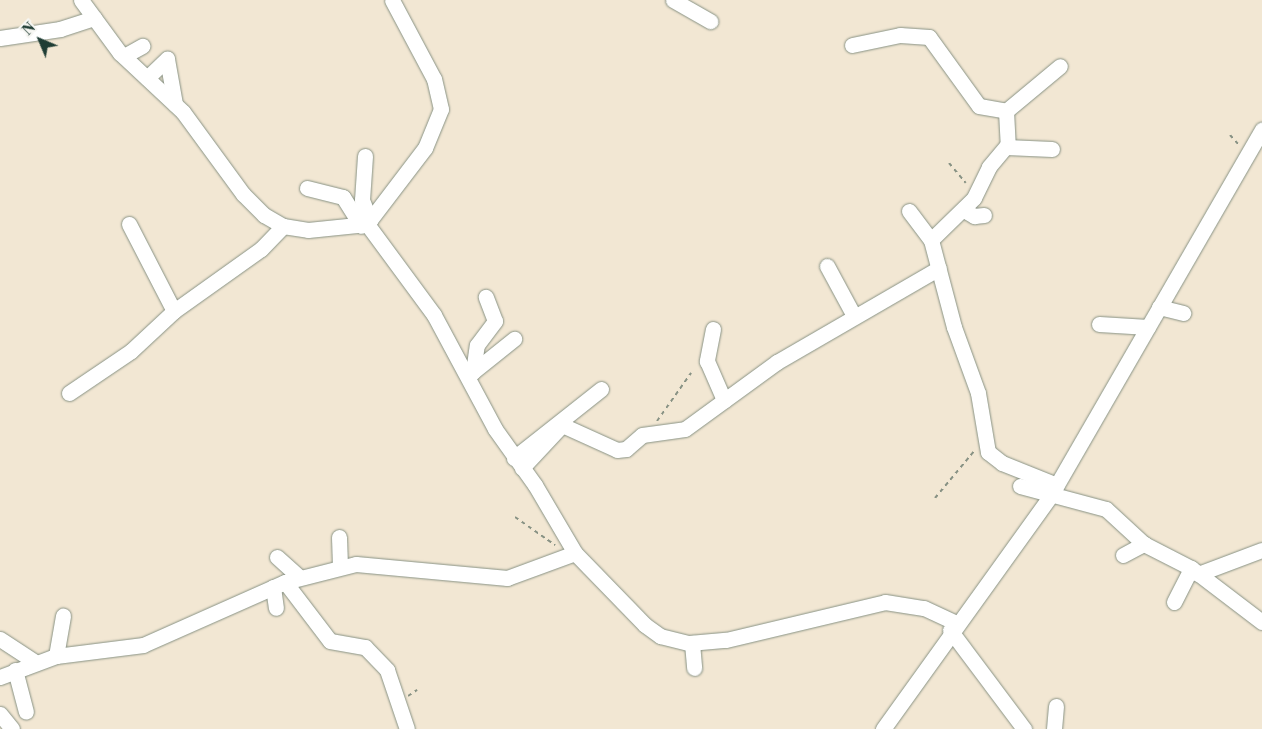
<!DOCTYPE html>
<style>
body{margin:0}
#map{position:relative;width:1262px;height:729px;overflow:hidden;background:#f2e7d3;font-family:"Libre Bodoni",serif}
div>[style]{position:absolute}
.path>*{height:2px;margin-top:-1px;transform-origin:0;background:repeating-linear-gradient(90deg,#889284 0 4px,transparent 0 8px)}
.roads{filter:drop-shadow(0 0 1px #889284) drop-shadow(0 0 1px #889284)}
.minor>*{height:15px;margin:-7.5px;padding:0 7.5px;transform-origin:7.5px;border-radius:7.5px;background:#fff}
span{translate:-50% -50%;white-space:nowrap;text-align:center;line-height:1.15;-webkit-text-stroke:5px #f6f6f2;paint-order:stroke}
.north{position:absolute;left:15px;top:15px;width:50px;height:50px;-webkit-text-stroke:4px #f6f6f2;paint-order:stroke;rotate:315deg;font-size:14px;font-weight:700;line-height:20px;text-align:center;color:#1f3d34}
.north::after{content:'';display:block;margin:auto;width:18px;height:22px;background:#1f3d34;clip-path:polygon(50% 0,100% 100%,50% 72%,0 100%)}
</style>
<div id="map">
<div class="path">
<div style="left:1230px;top:135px;width:15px;rotate:48deg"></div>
<div style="left:949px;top:163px;width:26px;rotate:50deg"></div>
<div style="left:657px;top:421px;width:59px;rotate:-54.7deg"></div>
<div style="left:935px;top:498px;width:62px;rotate:-50.2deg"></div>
<div style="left:515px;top:517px;width:49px;rotate:35deg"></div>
<div style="left:408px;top:696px;width:11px;rotate:-34deg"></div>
</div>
<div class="roads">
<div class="minor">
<div style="left:81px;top:0;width:66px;rotate:53.7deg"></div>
<div style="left:120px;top:53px;width:86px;rotate:43.1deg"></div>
<div style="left:183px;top:112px;width:102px;rotate:53.8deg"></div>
<div style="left:243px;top:194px;width:30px;rotate:45deg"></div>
<div style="left:264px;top:215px;width:22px;rotate:30deg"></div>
<div style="left:283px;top:226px;width:25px;rotate:9deg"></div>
<div style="left:308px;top:230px;width:59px;rotate:-5.8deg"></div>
<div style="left:367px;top:224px;width:113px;rotate:53.6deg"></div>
<div style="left:434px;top:315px;width:129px;rotate:61.8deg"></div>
<div style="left:495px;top:429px;width:69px;rotate:54.5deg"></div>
<div style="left:535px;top:485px;width:79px;rotate:59.5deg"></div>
<div style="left:673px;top:0;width:43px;rotate:29.6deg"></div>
<div style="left:0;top:38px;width:61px;rotate:-8.5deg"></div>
<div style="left:60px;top:29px;width:36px;rotate:-18deg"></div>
<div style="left:852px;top:45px;width:49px;rotate:-11.8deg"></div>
<div style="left:900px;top:35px;width:29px;rotate:4deg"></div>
<div style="left:929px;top:37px;width:85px;rotate:54.1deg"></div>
<div style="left:979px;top:106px;width:27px;rotate:10deg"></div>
<div style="left:1006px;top:111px;width:33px;rotate:87deg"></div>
<div style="left:1008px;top:144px;width:30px;rotate:130deg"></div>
<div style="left:989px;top:167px;width:34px;rotate:116deg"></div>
<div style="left:974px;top:198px;width:60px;rotate:135.7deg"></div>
<div style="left:931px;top:240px;width:90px;rotate:75.2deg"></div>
<div style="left:954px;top:327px;width:70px;rotate:70deg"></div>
<div style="left:978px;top:393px;width:60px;rotate:80.4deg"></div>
<div style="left:988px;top:452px;width:18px;rotate:38deg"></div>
<div style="left:1002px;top:463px;width:59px;rotate:21.8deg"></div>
<div style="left:124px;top:56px;width:21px;rotate:-29deg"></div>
<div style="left:147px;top:78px;width:28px;rotate:-44deg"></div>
<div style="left:167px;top:59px;width:46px;rotate:79.9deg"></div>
<div style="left:1006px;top:111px;width:70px;rotate:-39.8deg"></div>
<div style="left:1006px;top:147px;width:46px;rotate:2.5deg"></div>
<div style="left:365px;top:156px;width:44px;rotate:93.9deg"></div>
<div style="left:362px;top:200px;width:22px;rotate:68deg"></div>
<div style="left:307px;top:188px;width:37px;rotate:14deg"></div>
<div style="left:343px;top:197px;width:34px;rotate:58deg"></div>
<div style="left:964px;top:210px;width:12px;rotate:31deg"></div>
<div style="left:974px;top:216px;width:10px;rotate:-6deg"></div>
<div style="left:909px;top:211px;width:36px;rotate:53deg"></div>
<div style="left:129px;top:224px;width:98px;rotate:62.7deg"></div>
<div style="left:367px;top:224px;width:96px;rotate:-52.7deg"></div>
<div style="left:425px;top:148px;width:42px;rotate:-67.7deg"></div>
<div style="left:441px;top:109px;width:31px;rotate:-103deg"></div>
<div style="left:434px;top:79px;width:89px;rotate:-118deg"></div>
<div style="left:827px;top:266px;width:57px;rotate:61.6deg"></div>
<div style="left:1159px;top:307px;width:25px;rotate:14deg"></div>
<div style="left:1099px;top:324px;width:49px;rotate:3.5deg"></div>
<div style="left:713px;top:329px;width:33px;rotate:101deg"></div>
<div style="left:707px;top:361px;width:43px;rotate:66.4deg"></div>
<div style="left:473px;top:372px;width:27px;rotate:-82deg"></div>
<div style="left:477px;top:345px;width:30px;rotate:-53deg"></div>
<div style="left:495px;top:321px;width:26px;rotate:-111deg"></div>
<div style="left:469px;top:375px;width:58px;rotate:-38.7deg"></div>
<div style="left:69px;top:393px;width:75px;rotate:-34.1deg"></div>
<div style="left:131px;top:351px;width:59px;rotate:-42.9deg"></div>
<div style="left:174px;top:311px;width:107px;rotate:-35.5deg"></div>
<div style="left:261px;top:249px;width:32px;rotate:-46deg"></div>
<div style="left:514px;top:458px;width:111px;rotate:-38.4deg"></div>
<div style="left:522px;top:468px;width:59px;rotate:-47.1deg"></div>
<div style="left:562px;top:425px;width:60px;rotate:24.4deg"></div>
<div style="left:617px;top:450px;width:9px;rotate:-6deg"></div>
<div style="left:626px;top:449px;width:21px;rotate:-41deg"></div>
<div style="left:642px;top:435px;width:43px;rotate:-7.9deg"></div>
<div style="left:685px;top:429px;width:114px;rotate:-36.1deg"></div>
<div style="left:777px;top:362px;width:187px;rotate:-30.1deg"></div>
<div style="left:1020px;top:486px;width:89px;rotate:15deg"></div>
<div style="left:1106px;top:509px;width:52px;rotate:42.6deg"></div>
<div style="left:1144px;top:544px;width:53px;rotate:27.1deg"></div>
<div style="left:1191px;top:568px;width:89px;rotate:37.3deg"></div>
<div style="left:339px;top:537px;width:29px;rotate:88deg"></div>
<div style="left:1123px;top:555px;width:24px;rotate:-28deg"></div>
<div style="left:277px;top:557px;width:30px;rotate:42deg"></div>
<div style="left:1198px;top:574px;width:68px;rotate:-20.6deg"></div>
<div style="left:285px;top:582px;width:74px;rotate:52.7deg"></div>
<div style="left:330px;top:641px;width:36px;rotate:10deg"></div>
<div style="left:365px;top:647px;width:32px;rotate:46deg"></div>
<div style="left:387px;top:670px;width:62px;rotate:71.3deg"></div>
<div style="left:273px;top:587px;width:21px;rotate:82deg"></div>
<div style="left:1174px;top:602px;width:38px;rotate:-63deg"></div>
<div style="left:950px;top:630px;width:124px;rotate:53.2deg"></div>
<div style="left:0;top:639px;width:42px;rotate:33.3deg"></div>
<div style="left:692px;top:643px;width:25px;rotate:85deg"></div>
<div style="left:56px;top:656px;width:41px;rotate:-80.1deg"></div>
<div style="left:15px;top:670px;width:43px;rotate:75.3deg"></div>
<div style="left:0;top:677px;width:60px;rotate:-20.6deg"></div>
<div style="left:56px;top:656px;width:88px;rotate:-7.2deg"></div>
<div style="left:143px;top:645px;width:155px;rotate:-23.9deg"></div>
<div style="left:285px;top:582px;width:73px;rotate:-14.2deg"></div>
<div style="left:356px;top:564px;width:152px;rotate:5.3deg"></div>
<div style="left:507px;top:578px;width:72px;rotate:-20.2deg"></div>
<div style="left:575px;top:553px;width:100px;rotate:45.8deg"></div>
<div style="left:645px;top:625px;width:19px;rotate:36deg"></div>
<div style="left:660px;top:636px;width:30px;rotate:14deg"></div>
<div style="left:689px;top:643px;width:37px;rotate:-5deg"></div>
<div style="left:726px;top:640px;width:163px;rotate:-13.4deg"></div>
<div style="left:885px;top:602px;width:39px;rotate:9deg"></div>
<div style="left:924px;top:608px;width:35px;rotate:25deg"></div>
<div style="left:0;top:714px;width:19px;rotate:51deg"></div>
<div style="left:883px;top:729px;width:288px;rotate:-54.3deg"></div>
<div style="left:1051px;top:495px;width:422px;rotate:-60deg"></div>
<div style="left:1054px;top:729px;width:23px;rotate:-85deg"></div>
</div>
</div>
<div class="north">N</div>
</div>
